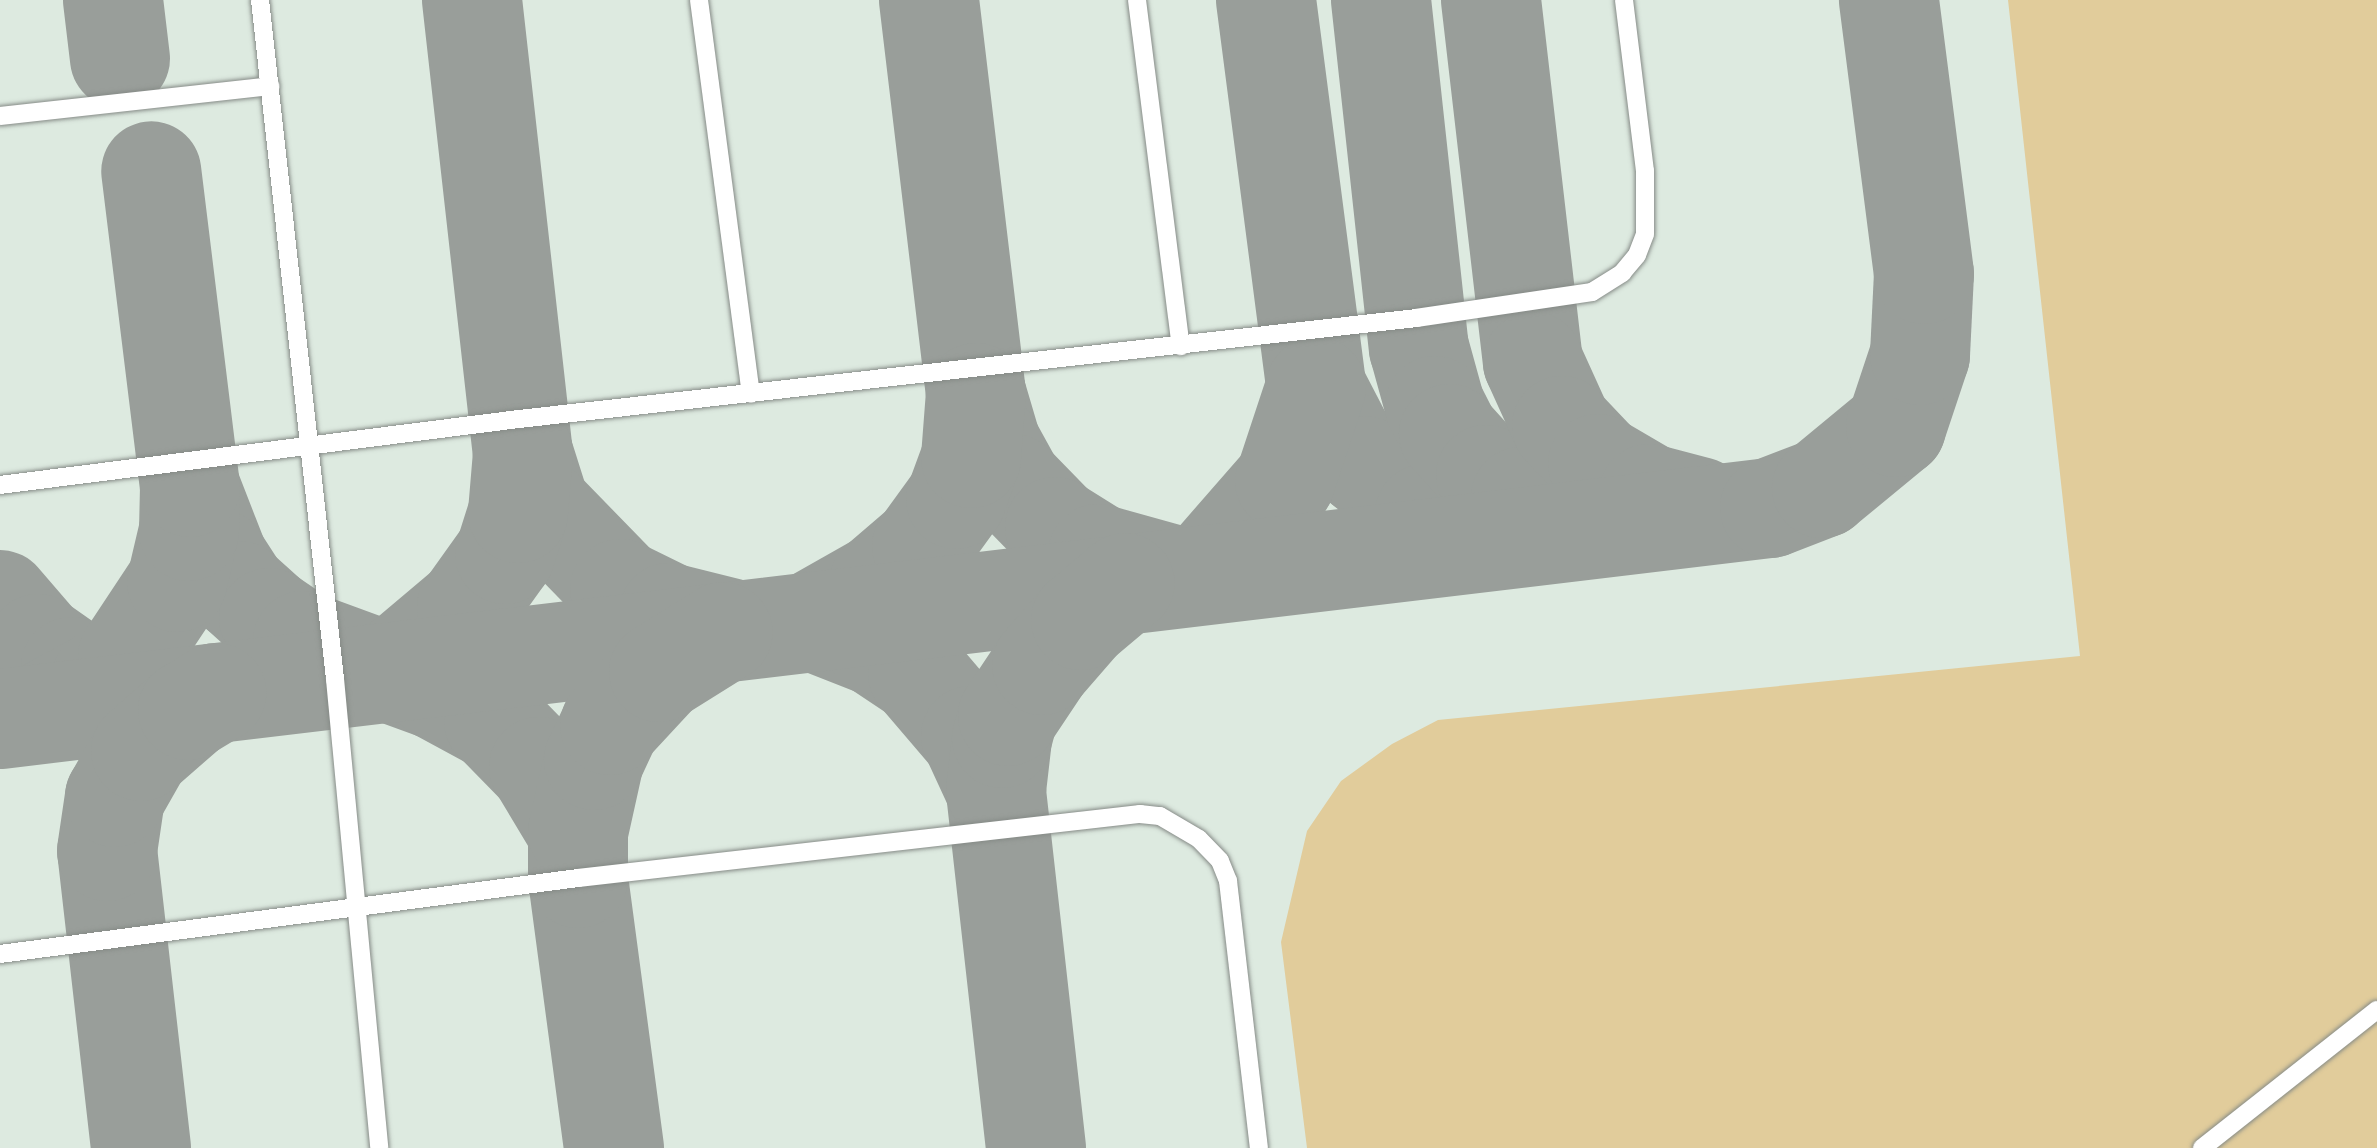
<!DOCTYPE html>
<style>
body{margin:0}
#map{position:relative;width:2377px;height:1148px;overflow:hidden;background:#ecf2ed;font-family:"Fira Sans Condensed",sans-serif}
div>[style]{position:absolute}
.built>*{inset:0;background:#ddeae0;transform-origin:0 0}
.green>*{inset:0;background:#e1cc9b}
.taxiway>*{height:100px;margin:-50px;padding:0 50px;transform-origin:50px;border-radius:50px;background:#999e9a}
.roads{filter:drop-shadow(0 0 2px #868b87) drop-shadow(0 0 2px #868b87)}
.lane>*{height:18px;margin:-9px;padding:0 9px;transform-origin:9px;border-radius:9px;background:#fff}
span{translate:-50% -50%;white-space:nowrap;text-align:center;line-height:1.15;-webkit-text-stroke:7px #ecf2ed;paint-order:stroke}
</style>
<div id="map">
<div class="built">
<div style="left:0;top:0;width:2377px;height:1148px"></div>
</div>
<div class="green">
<div style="clip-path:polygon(2008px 0,2377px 0,2377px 1148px,1307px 1148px,1281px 942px,1307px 831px,1341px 781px,1392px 744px,1438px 720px,2080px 656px)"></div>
</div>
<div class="taxiway">
<div style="left:113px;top:0;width:59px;rotate:83.2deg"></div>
<div style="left:472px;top:0;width:456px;rotate:83.6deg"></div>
<div style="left:523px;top:453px;width:57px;rotate:72.5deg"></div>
<div style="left:540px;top:507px;width:115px;rotate:45.7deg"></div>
<div style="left:620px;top:589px;width:55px;rotate:26.1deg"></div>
<div style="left:669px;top:613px;width:62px;rotate:14deg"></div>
<div style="left:929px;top:0;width:396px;rotate:83.2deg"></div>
<div style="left:976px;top:393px;width:53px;rotate:73.6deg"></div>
<div style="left:991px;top:444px;width:46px;rotate:61.2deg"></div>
<div style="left:1013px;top:484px;width:60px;rotate:45.7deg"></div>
<div style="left:1055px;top:527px;width:51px;rotate:32.1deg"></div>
<div style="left:1098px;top:554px;width:78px;rotate:15.6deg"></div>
<div style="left:1266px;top:0;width:390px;rotate:82.6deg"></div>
<div style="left:1316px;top:387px;width:59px;rotate:62.6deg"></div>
<div style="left:1343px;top:439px;width:34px;rotate:52deg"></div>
<div style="left:1364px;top:466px;width:78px;rotate:38.2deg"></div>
<div style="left:1425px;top:514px;width:67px;rotate:22.8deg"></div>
<div style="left:1381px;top:0;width:350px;rotate:83.8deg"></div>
<div style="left:1419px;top:348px;width:60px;rotate:74.6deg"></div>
<div style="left:1435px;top:406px;width:31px;rotate:63deg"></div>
<div style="left:1449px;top:434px;width:55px;rotate:47.9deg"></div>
<div style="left:1486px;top:475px;width:41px;rotate:32.2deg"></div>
<div style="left:1521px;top:497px;width:90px;rotate:16.8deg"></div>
<div style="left:1491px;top:0;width:364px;rotate:83.4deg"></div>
<div style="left:1533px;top:362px;width:70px;rotate:65.6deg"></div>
<div style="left:1562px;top:426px;width:52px;rotate:46.5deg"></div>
<div style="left:1598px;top:464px;width:59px;rotate:30.5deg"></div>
<div style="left:1649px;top:494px;width:52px;rotate:14.6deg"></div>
<div style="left:190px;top:487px;width:77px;rotate:68.7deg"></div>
<div style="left:218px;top:559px;width:38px;rotate:57deg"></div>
<div style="left:239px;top:591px;width:40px;rotate:42deg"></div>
<div style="left:269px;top:618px;width:41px;rotate:34.1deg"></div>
<div style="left:303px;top:641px;width:143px;rotate:20.1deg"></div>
<div style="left:437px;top:690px;width:65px;rotate:28.5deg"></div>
<div style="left:494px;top:721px;width:64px;rotate:45.6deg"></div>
<div style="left:539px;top:767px;width:76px;rotate:59deg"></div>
<div style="left:1204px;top:574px;width:123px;rotate:-48.9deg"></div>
<div style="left:1285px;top:481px;width:99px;rotate:-71.7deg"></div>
<div style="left:0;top:600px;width:58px;rotate:49.2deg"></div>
<div style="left:38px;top:644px;width:40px;rotate:34.9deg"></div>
<div style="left:71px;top:667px;width:33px;rotate:23deg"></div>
<div style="left:101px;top:680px;width:56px;rotate:12.3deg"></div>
<div style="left:819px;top:617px;width:69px;rotate:-29.5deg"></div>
<div style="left:879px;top:583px;width:57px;rotate:-40.7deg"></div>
<div style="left:922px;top:546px;width:58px;rotate:-54.1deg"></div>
<div style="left:956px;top:499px;width:44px;rotate:-69.9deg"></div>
<div style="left:971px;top:458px;width:65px;rotate:-85.6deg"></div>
<div style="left:812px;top:621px;width:69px;rotate:21.3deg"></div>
<div style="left:876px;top:646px;width:50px;rotate:33.7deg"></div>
<div style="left:918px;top:674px;width:82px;rotate:49.5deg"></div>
<div style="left:971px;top:736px;width:60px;rotate:65.2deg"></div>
<div style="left:389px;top:673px;width:102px;rotate:-40.2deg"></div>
<div style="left:467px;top:607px;width:65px;rotate:-54.4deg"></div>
<div style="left:505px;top:554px;width:43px;rotate:-72.4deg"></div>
<div style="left:518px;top:513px;width:60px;rotate:-85.2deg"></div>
<div style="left:40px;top:713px;width:69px;rotate:-28.4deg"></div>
<div style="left:101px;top:680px;width:36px;rotate:-42deg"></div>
<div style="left:128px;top:656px;width:89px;rotate:-56.5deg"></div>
<div style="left:177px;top:582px;width:52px;rotate:-76.8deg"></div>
<div style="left:189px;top:531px;width:44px;rotate:-88.7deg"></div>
<div style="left:190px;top:487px;width:318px;rotate:-97deg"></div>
<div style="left:0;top:719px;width:1783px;rotate:-6.8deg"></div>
<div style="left:1770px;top:508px;width:56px;rotate:-21deg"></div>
<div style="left:1822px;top:488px;width:96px;rotate:-39.5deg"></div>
<div style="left:1896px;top:427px;width:76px;rotate:-71.6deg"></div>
<div style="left:1920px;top:355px;width:81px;rotate:-87.2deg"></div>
<div style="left:1924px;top:274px;width:276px;rotate:-97.3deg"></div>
<div style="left:141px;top:1148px;width:299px;rotate:-96.5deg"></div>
<div style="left:107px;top:851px;width:55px;rotate:-81.6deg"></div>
<div style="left:115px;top:797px;width:53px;rotate:-60.5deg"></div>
<div style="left:141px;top:751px;width:62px;rotate:-41.1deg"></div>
<div style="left:188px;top:710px;width:33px;rotate:-31deg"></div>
<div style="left:614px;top:1148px;width:272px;rotate:-97.6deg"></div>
<div style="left:578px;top:878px;width:46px;rotate:-90deg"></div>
<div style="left:578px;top:832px;width:74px;rotate:-77.5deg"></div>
<div style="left:594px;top:760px;width:38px;rotate:-65deg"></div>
<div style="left:610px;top:725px;width:72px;rotate:-47.2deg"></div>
<div style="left:659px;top:672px;width:75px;rotate:-32deg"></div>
<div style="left:1036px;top:1148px;width:360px;rotate:-96.4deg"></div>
<div style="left:996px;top:790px;width:52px;rotate:-83.4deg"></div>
<div style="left:1002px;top:738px;width:23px;rotate:-75deg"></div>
<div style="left:1008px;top:716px;width:61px;rotate:-56.3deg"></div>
<div style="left:1042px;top:665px;width:60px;rotate:-49.1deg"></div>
<div style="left:1081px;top:620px;width:57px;rotate:-40.1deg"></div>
</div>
<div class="roads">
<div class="lane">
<div style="left:260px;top:0;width:683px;rotate:83.7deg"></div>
<div style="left:335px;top:679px;width:471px;rotate:84.6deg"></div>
<div style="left:699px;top:0;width:397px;rotate:82.5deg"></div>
<div style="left:1137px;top:0;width:349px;rotate:82.8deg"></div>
<div style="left:0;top:116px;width:272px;rotate:-6.3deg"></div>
<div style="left:0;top:485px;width:523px;rotate:-7.25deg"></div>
<div style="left:519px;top:419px;width:903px;rotate:-6.42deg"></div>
<div style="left:1416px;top:318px;width:178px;rotate:-8.4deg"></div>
<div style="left:1592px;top:292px;width:36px;rotate:-32deg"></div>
<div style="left:1622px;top:273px;width:23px;rotate:-50deg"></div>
<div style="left:1637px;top:255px;width:22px;rotate:-69deg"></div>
<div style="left:1645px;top:234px;width:63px;rotate:-90deg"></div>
<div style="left:1645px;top:171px;width:172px;rotate:-97deg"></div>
<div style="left:0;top:954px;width:583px;rotate:-7.49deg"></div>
<div style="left:578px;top:878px;width:566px;rotate:-6.5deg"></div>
<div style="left:1140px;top:814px;width:20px;rotate:6deg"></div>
<div style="left:1160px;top:816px;width:45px;rotate:30.5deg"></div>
<div style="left:1199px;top:839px;width:30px;rotate:46deg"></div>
<div style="left:1220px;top:861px;width:22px;rotate:68deg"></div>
<div style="left:1228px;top:881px;width:269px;rotate:83.4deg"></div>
<div style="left:2202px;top:1148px;width:223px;rotate:-38.3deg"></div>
</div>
</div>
</div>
